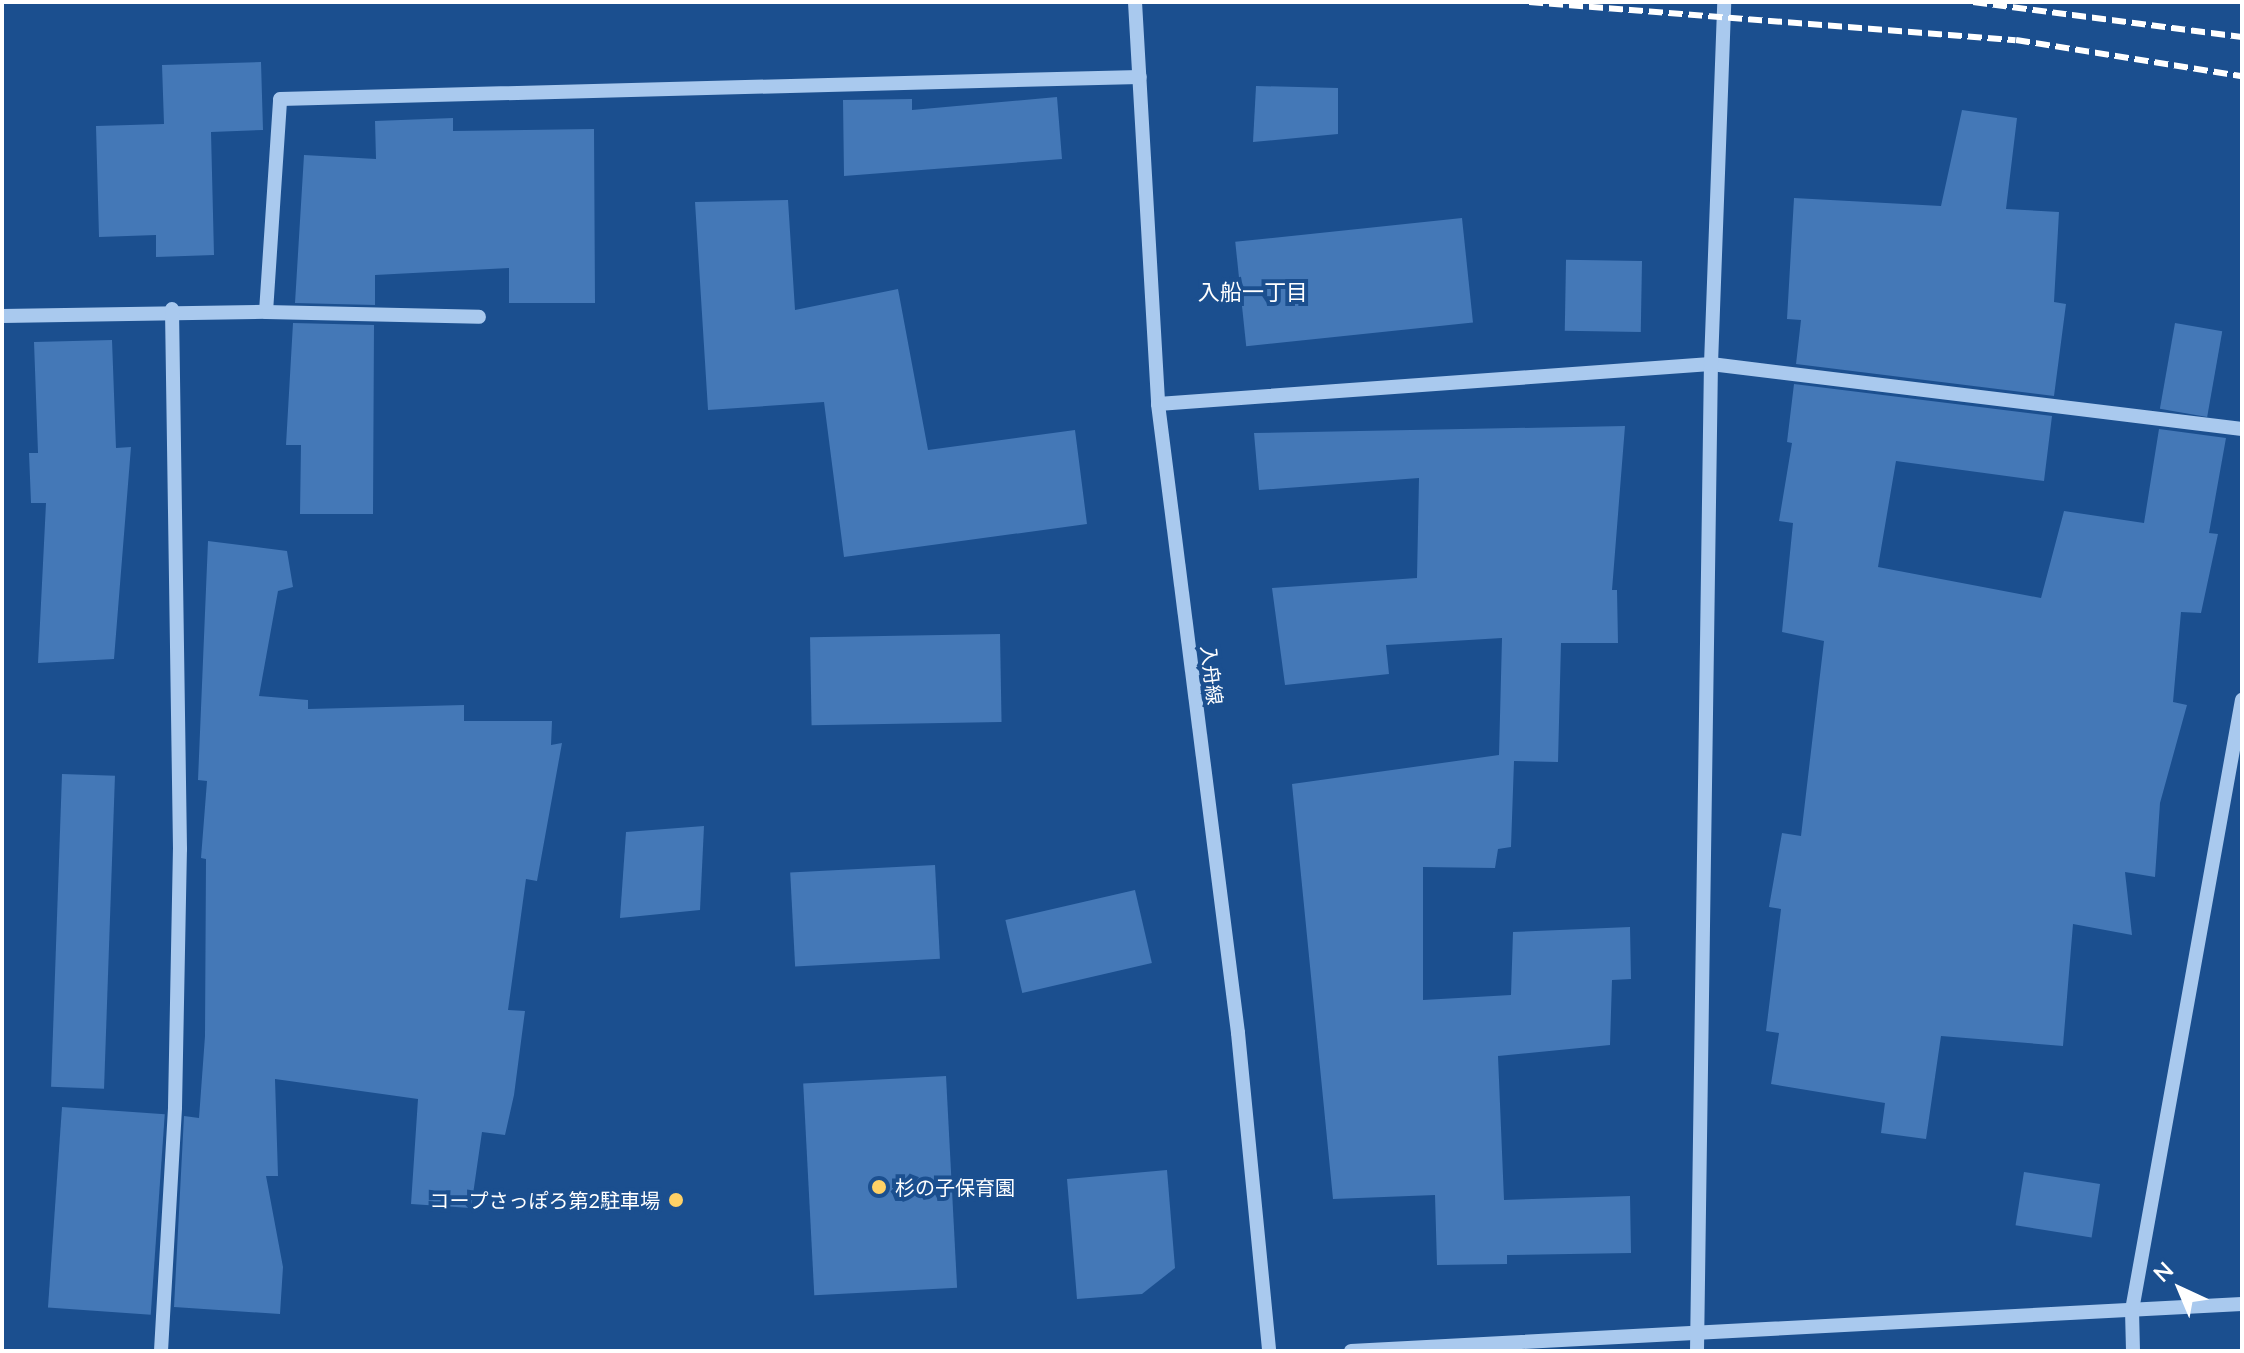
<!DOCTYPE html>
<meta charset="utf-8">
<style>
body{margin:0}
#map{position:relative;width:2244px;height:1353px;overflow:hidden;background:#1b4f8f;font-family:Lato,"Noto Sans JP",sans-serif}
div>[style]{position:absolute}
.building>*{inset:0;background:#4478b7;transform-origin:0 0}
.minor>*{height:14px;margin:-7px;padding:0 7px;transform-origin:7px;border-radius:7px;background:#a9c9ee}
.rail>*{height:6px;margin-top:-3px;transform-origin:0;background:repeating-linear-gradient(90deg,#fff 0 14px,transparent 0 20px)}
.dots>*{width:22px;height:22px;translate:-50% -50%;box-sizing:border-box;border:4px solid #1b4f8f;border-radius:50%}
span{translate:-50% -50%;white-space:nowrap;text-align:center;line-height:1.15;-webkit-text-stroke:8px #1b4f8f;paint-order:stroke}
.street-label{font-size:20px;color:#fff}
.poi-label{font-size:20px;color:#fff}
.left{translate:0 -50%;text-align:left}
.right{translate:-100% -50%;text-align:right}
.neighbourhood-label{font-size:22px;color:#fff}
.frame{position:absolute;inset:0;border:4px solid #fff;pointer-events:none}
.north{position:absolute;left:2140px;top:1249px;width:80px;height:80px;-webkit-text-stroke:6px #1b4f8f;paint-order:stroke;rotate:316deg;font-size:22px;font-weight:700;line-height:32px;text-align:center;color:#fff}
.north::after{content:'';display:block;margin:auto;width:28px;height:36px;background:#fff;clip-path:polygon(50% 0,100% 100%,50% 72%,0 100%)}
</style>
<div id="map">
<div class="building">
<div style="clip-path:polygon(261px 62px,263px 130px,211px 132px,214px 255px,156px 257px,156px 235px,99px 237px,96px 126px,164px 124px,162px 65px)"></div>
<div style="clip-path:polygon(1256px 86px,1338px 88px,1338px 134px,1253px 142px)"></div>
<div style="clip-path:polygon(1057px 97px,1062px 159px,844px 176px,843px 100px,912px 99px,912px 110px)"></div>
<div style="clip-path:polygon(1962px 110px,2017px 118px,2006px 209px,2059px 212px,2054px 302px,2066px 304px,2054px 396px,1796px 364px,1801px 320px,1787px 319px,1794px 198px,1941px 206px)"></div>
<div style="clip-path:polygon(453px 118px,453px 131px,594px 129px,595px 303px,509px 303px,509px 268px,375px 275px,375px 305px,295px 303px,304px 155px,376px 159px,375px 121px)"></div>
<div style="clip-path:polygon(788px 200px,795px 310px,898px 289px,928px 450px,1075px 430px,1087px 524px,844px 557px,824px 402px,708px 410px,695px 202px)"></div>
<div style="left:1462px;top:218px;width:105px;height:228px;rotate:84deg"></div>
<div style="left:1642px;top:261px;width:71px;height:76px;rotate:91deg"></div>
<div style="clip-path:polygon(293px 323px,374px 325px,373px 514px,300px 514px,301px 445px,286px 445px)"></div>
<div style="left:2175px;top:323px;width:48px;height:87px;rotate:10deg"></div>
<div style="clip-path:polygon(112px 340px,116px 448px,131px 447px,114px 659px,38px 663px,46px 503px,31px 503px,29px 453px,38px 453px,34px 342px)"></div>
<div style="clip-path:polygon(1794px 384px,2052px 416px,2044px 481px,1896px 461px,1878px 567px,2041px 598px,2064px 511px,2144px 523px,2159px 429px,2226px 438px,2209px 533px,2218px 534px,2201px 613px,2181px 612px,2173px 702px,2187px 705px,2160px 803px,2155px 877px,2125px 872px,2132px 935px,2073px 924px,2063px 1046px,1941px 1036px,1926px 1139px,1881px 1133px,1885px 1103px,1771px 1084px,1779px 1033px,1766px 1031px,1781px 909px,1769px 907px,1782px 833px,1801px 836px,1824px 641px,1782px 632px,1793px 523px,1779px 521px,1792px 443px,1787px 442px)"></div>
<div style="clip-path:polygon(1625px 426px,1612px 590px,1617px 590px,1618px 643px,1561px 643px,1558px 762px,1514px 761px,1511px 847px,1498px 849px,1495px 868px,1423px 867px,1423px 1000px,1511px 995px,1513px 932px,1630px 927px,1631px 979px,1612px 980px,1610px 1045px,1498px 1056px,1504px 1200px,1630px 1196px,1631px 1253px,1507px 1255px,1507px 1264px,1437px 1265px,1435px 1195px,1333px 1199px,1292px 784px,1499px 755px,1502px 638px,1386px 645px,1389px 674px,1285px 685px,1272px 588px,1417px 578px,1419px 478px,1259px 490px,1254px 433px)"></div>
<div style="clip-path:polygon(208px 541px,287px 551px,293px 587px,278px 591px,259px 696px,308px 700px,308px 709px,464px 705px,464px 721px,552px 721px,551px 745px,562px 743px,537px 881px,526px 879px,508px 1010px,525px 1011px,514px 1095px,505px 1135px,482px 1132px,471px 1208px,411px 1204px,418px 1099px,275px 1079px,278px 1176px,266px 1176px,283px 1267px,280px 1314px,174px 1307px,184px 1116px,199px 1118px,205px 1036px,206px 859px,201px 858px,207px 781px,198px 780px)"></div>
<div style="left:1000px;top:634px;width:88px;height:190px;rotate:89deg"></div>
<div style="left:62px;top:774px;width:53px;height:313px;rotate:2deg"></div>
<div style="clip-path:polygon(704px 826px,700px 910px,620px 918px,626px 832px)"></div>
<div style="left:935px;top:865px;width:94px;height:145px;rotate:87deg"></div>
<div style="left:1135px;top:890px;width:75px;height:133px;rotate:77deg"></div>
<div style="left:946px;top:1076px;width:212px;height:143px;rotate:87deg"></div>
<div style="left:62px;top:1107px;width:103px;height:201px;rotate:4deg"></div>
<div style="clip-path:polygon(1167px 1170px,1175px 1268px,1142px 1294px,1077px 1299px,1067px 1179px)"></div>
<div style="left:2024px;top:1172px;width:77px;height:54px;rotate:9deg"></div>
</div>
<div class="minor">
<div style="left:1135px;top:2px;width:403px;rotate:86.7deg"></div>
<div style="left:1158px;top:404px;width:634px;rotate:82.75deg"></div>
<div style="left:1238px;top:1033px;width:320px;rotate:84.4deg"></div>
<div style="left:266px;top:312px;width:213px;rotate:1.3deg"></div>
<div style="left:2px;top:316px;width:264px;rotate:-0.9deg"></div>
<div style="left:266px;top:312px;width:213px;rotate:-86.2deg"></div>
<div style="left:280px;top:99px;width:860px;rotate:-1.47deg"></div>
<div style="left:1158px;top:404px;width:554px;rotate:-4.14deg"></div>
<div style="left:1711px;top:364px;width:535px;rotate:6.98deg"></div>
<div style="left:161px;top:1351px;width:244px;rotate:-86.7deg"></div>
<div style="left:175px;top:1107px;width:258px;rotate:-88.9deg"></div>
<div style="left:180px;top:849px;width:540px;rotate:-90.85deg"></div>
<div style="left:1351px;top:1351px;width:892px;rotate:-3.02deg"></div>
<div style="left:1697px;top:1351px;width:987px;rotate:-89.19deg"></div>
<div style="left:1711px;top:364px;width:362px;rotate:-87.9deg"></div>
<div style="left:2133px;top:1351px;width:41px;rotate:-91.4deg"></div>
<div style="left:2132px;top:1310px;width:620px;rotate:-79.78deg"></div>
</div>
<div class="rail">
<div style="left:1529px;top:2px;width:488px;rotate:4.5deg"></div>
<div style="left:2016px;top:40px;width:229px;rotate:9.1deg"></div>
<div style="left:1973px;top:2px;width:271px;rotate:7.4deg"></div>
</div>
<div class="dots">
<div style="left:879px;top:1187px;background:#ffd166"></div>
<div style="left:676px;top:1200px;background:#ffd166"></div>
</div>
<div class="street-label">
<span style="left:1212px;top:675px;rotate:83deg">入舟線</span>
</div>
<div class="poi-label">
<span class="left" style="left:895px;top:1187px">杉の子保育園</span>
<span class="right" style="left:660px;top:1200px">コープさっぽろ第2駐車場</span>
</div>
<div class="neighbourhood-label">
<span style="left:1253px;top:292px">入船一丁目</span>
</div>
<div class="frame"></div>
<div class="north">N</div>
</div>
